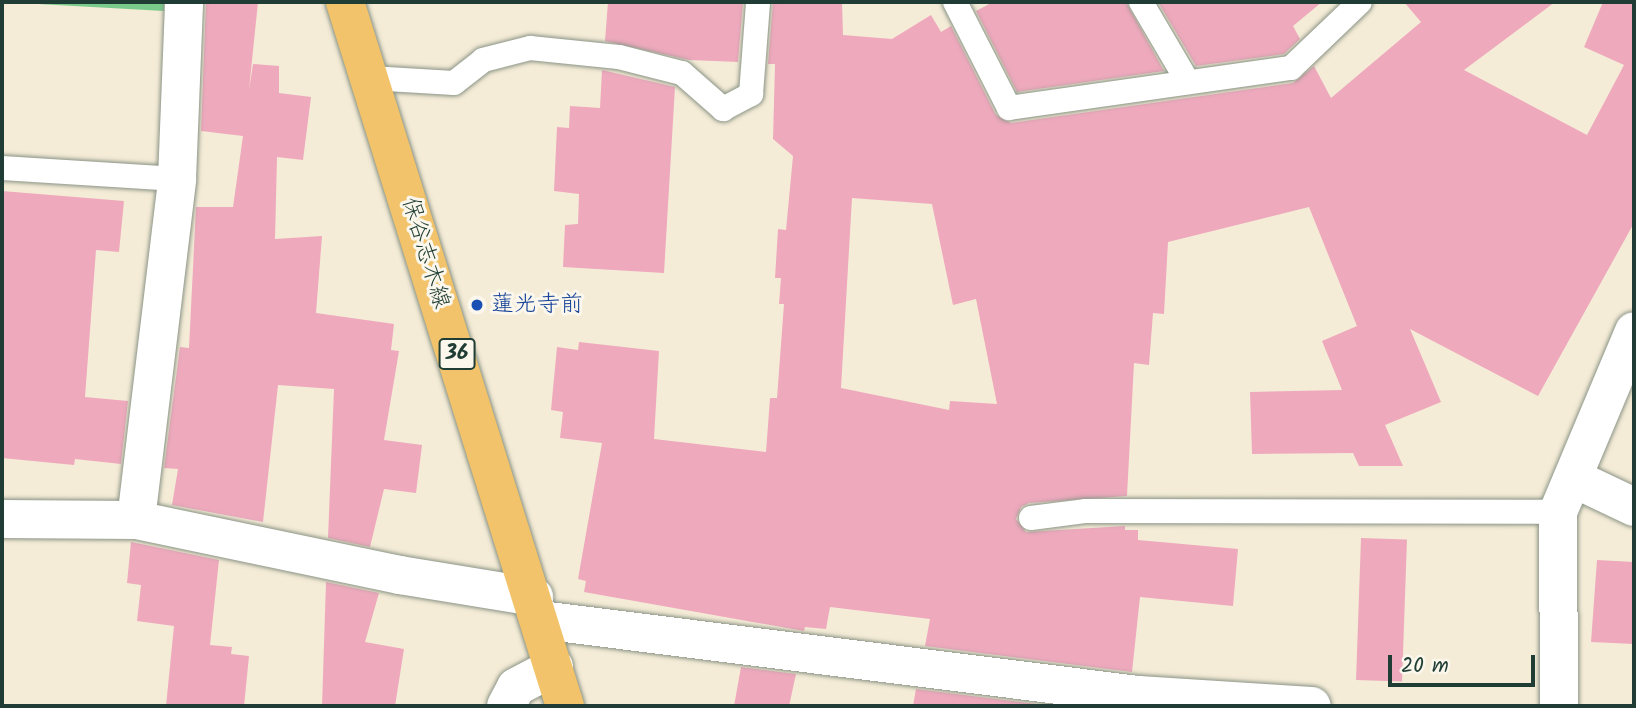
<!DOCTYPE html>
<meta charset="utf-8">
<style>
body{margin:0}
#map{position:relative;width:1636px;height:708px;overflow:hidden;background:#f5ecd7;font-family:Kalam,"Klee One",sans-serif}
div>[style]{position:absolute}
.green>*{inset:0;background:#7acb8b}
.building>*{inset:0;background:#eea9bd;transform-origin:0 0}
.roads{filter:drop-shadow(0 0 2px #8a9486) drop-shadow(0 0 2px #8a9486)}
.lane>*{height:24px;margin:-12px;padding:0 12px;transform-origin:12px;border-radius:12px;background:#fff}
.street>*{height:38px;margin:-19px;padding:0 19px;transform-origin:19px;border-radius:19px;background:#fff}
.primary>*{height:38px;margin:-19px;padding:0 19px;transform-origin:19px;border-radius:19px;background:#f2c36a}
.dots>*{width:19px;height:19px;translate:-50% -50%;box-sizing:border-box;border:4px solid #fbf7ec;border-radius:50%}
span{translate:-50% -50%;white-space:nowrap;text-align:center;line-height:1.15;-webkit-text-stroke:6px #fbf7ec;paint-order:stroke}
.shield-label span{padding:2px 5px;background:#fbf7ec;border:2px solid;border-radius:5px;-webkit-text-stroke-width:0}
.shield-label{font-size:21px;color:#1f3d34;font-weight:700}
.street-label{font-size:23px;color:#1f3d34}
.transit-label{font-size:23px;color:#164399}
.left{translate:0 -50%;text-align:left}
.frame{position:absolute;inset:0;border:4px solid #1f3d34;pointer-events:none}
.scale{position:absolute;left:1388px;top:655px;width:147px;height:32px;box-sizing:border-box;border:4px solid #1f3d34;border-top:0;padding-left:9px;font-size:21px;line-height:24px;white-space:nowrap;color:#1f3d34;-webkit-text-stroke:5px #fbf7ec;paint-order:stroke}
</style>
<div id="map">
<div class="green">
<div style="clip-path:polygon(2px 2px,164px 2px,164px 11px)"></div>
</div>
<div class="building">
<div style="clip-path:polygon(206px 2px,258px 2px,249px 90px,253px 64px,279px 66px,279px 93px,311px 97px,303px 160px,277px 157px,275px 239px,322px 236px,316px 313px,394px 324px,391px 350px,399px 351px,384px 440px,422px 445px,416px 493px,384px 489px,370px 547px,328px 538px,334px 389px,278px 385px,263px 522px,172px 505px,178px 469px,164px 468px,180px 347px,189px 348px,196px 207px,233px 207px,243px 136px,201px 131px)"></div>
<div style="clip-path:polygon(608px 2px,743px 2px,738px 62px,689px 60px,605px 41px)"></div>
<div style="clip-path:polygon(evenodd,773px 2px,842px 2px,843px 35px,892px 39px,931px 15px,941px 32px,951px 26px,996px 115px,1011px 123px,1293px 83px,1314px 66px,1331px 98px,1421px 22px,1404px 2px,1555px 2px,1464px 70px,1587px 135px,1624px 65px,1584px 47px,1603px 2px,1634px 2px,1634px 223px,1538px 396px,1410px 329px,1441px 402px,1385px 425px,1403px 466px,1359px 466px,1353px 453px,1252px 454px,1250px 392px,1342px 390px,1322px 341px,1357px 326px,1309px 207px,1168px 242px,1164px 314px,1153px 313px,1149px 365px,1134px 363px,1127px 496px,1029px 503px,1021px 507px,1016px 519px,1026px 532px,1125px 526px,1125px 530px,1138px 530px,1138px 540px,1238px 549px,1233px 606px,1140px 597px,1132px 672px,925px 646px,930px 619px,830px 607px,826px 629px,805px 627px,804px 631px,584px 592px,586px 581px,578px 579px,602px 443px,560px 438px,563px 412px,551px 410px,557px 347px,578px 350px,579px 342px,659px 351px,654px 439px,766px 452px,770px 398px,777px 398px,784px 304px,779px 304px,781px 278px,775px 278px,778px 229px,786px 230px,793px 156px,773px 139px,775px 64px,768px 64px,773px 2px,852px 198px,932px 204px,953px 305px,976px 299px,997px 404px,950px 401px,949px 410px,841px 388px,852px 198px)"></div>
<div style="clip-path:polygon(993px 2px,1126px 2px,1164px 71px,1017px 92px,976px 11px)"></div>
<div style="clip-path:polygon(1158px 2px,1322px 2px,1293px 26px,1300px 39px,1284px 54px,1196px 66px)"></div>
<div style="clip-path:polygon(602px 70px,675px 87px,664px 273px,563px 267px,565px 225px,578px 224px,579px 194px,554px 191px,557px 127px,569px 128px,570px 106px,600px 108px)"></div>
<div style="clip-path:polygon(2px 191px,124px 201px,119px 252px,96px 250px,85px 397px,128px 401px,121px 464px,75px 459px,74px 465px,2px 458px)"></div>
<div style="left:1361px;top:538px;width:46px;height:142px;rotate:2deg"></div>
<div style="clip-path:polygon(131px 542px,219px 560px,210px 645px,232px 647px,231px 654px,249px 656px,244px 706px,166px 706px,174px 626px,137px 621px,141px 585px,127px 583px)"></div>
<div style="clip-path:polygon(1597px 560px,1634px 562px,1634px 644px,1591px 642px)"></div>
<div style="clip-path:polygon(326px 582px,379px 593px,365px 642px,404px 649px,395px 706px,322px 706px)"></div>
<div style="clip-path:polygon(741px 667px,796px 674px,789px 706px,734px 706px)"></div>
<div style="clip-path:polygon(916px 689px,1052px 706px,913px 706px)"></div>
</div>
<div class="roads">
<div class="lane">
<div style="left:955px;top:2px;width:119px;rotate:63deg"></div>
<div style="left:1009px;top:108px;width:285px;rotate:-8.1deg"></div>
<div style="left:1291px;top:68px;width:95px;rotate:-43.7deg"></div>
<div style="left:1141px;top:2px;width:93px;rotate:59.6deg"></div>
<div style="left:370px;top:78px;width:84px;rotate:3.4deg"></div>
<div style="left:454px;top:83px;width:37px;rotate:-38deg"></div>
<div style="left:483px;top:60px;width:49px;rotate:-14.3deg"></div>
<div style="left:530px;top:48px;width:89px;rotate:5.8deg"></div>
<div style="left:619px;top:57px;width:65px;rotate:14.3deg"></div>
<div style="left:682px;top:73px;width:55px;rotate:41.3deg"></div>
<div style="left:723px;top:109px;width:32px;rotate:-28deg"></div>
<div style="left:751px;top:94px;width:92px;rotate:-85.6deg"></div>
<div style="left:2px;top:168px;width:175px;rotate:3.6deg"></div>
<div style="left:1031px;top:518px;width:54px;rotate:-7.4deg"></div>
<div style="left:1085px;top:511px;width:473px;rotate:0.1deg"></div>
</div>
<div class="street">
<div style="left:1573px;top:478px;width:68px;rotate:25.4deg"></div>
<div style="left:2px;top:519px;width:134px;rotate:0.4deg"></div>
<div style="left:136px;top:520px;width:270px;rotate:11.8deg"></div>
<div style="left:400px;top:575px;width:136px;rotate:9.3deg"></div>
<div style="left:136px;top:520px;width:343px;rotate:-83.1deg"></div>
<div style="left:177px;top:179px;width:177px;rotate:-87.7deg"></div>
<div style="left:541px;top:620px;width:602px;rotate:7.16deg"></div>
<div style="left:1138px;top:695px;width:174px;rotate:3.6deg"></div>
<div style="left:506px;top:706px;width:21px;rotate:-62deg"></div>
<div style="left:516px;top:687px;width:43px;rotate:-27.8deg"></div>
<div style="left:1559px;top:706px;width:194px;rotate:-90.3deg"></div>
<div style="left:1558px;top:512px;width:196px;rotate:-67.2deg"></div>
</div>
<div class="primary">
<div style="left:345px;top:2px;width:738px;rotate:72.65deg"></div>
</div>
</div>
<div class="dots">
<div style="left:477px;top:305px;background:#1a4fb4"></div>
</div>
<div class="shield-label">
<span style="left:457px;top:354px">36</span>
</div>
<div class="street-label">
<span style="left:425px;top:253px;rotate:73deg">保谷志木線</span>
</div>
<div class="transit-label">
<span class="left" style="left:491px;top:305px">蓮光寺前</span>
</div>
<div class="frame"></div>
<div class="scale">20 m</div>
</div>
